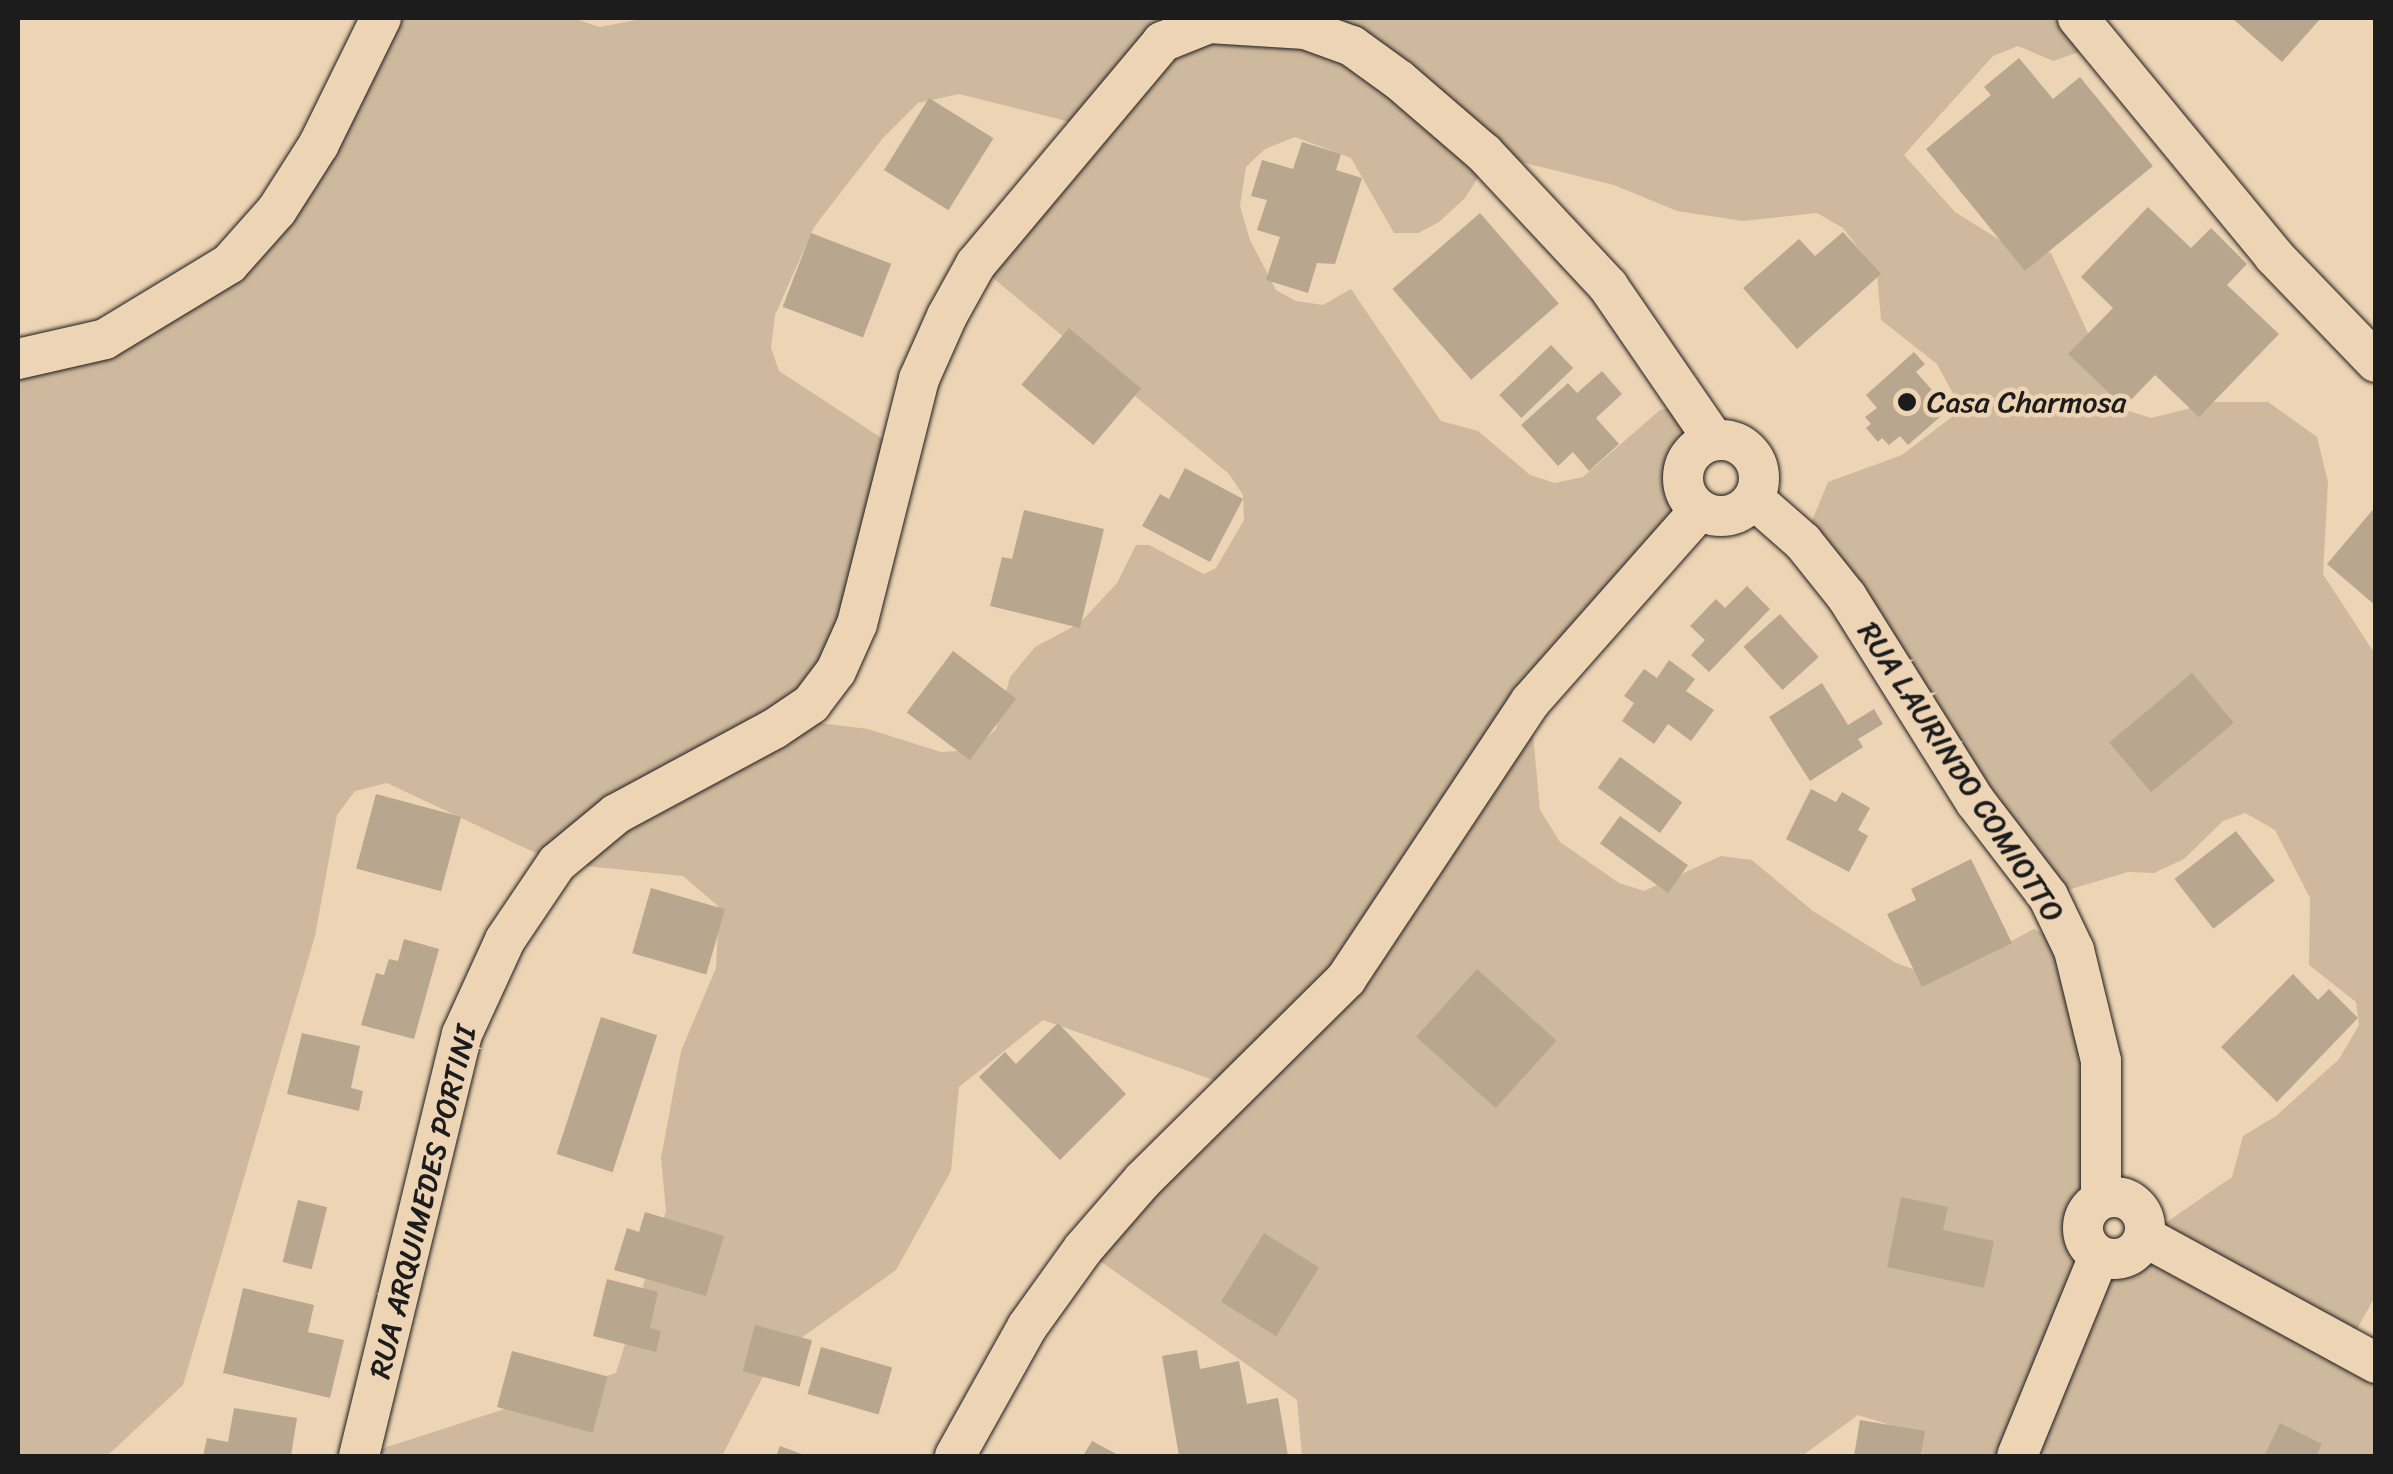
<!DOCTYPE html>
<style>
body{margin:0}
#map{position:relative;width:2393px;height:1474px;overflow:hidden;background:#edd4b4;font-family:Sriracha,sans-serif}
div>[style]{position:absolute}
.green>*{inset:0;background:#cfb99e}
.building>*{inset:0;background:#b9a68f;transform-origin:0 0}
.roads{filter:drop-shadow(0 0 2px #1c1c1c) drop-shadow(0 0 2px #1c1c1c)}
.minor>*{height:40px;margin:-20px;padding:0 20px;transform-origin:20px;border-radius:20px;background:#edd4b4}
.minor>.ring{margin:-20px;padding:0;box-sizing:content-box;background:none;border:40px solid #edd4b4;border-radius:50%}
.dots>*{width:28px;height:28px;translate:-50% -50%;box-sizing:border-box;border:5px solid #edd4b4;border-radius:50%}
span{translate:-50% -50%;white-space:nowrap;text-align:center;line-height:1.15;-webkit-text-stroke:9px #edd4b4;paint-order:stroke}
.poi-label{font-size:30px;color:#1c1c1c}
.left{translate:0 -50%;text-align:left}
.street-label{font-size:30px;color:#1c1c1c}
.frame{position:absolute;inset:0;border:20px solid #1c1c1c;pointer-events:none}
</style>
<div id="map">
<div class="green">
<div style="clip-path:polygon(evenodd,381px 18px,572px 18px,600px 27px,647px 18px,2078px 18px,2100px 45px,2053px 61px,2018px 46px,1993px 56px,1904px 155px,1955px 212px,2003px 242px,2051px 253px,2123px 409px,2151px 418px,2215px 402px,2268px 402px,2317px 437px,2328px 482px,2323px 574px,2375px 654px,2376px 1295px,2347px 1347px,2375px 1363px,2375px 1456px,1924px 1456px,1913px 1432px,1858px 1415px,1802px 1456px,1302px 1456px,1297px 1400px,1083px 1249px,1239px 1089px,1043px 1020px,959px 1087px,951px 1171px,896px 1270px,772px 1359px,722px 1456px,359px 1456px,616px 1373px,666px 1211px,661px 1158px,681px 1051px,716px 968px,719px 907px,683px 876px,557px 863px,387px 783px,355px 791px,337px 815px,315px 936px,183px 1385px,107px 1456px,18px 1456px,18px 355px,229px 264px,381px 18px,959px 94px,1086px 126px,976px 264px,1229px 474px,1243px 495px,1244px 520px,1216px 568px,1204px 574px,1149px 545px,1136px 545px,1117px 583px,1080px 623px,1035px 647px,1010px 677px,996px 729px,972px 750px,941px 752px,868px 729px,820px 723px,777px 728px,857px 624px,883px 439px,779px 371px,771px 348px,775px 315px,814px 227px,883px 138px,918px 103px,959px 94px,381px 18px,1295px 137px,1351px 158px,1394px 233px,1418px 233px,1439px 222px,1465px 198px,1483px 170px,1485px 153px,1614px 185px,1677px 211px,1743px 221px,1817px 213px,1843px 228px,1877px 273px,1881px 320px,1937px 364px,1957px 401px,1953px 416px,1902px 455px,1828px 482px,1803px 542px,2048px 896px,2128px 872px,2154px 873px,2184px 859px,2223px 821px,2245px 813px,2275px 830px,2310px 898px,2309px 965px,2356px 1002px,2359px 1025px,2339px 1059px,2276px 1116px,2243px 1136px,2232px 1177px,2145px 1237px,2127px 1257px,2113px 1260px,2089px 1248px,2074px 950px,2034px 929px,1989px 953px,1924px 973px,1896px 963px,1813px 911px,1752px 860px,1721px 856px,1644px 891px,1619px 883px,1560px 842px,1540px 810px,1530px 702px,1690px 500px,1683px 470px,1700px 446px,1676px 407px,1660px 410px,1583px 477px,1555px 483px,1530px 475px,1478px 431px,1441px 421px,1351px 289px,1323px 305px,1296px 301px,1276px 290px,1250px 240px,1240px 206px,1246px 167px,1265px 149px,1295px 137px)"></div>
</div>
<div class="building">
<div style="clip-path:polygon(2232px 18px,2321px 18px,2282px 62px)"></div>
<div style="clip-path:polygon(2019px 58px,2053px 99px,2080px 77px,2153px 166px,2025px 271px,1926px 149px,1991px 95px,1984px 87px)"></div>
<div style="left:929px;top:98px;width:76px;height:85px;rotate:32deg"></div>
<div style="clip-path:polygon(1302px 142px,1341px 154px,1336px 170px,1362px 178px,1335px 264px,1317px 263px,1308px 293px,1266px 280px,1280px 237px,1257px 230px,1267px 200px,1251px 196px,1262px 160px,1293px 169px)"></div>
<div style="clip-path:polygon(2148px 207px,2191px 248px,2211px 228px,2247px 264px,2227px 285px,2279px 334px,2199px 417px,2155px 375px,2124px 407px,2068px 354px,2113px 308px,2081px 277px)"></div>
<div style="left:1480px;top:213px;width:120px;height:116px;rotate:49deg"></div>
<div style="clip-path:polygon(1843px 232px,1881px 274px,1797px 349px,1743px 288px,1799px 239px,1815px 256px)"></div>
<div style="left:811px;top:233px;width:86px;height:79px;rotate:21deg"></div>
<div style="left:1069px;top:328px;width:94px;height:74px;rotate:40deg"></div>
<div style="left:1551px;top:345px;width:32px;height:72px;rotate:46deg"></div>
<div style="clip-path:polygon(1914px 352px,1925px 364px,1916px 372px,1949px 409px,1908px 445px,1900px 436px,1889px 445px,1882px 438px,1878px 442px,1866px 428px,1871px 424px,1865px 417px,1877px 408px,1866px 395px)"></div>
<div style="clip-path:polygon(1602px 371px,1622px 394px,1596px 418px,1619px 444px,1589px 471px,1573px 452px,1558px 466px,1521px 425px,1568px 383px,1577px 393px)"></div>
<div style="clip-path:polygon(1185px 468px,1243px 499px,1210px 562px,1142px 526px,1160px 494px,1169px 499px)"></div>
<div style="clip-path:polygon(2376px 506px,2376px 606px,2327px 564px)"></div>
<div style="clip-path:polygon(1024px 510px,1104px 529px,1080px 628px,990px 606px,1002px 557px,1012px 559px)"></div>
<div style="clip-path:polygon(1747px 586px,1770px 609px,1709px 672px,1691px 655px,1705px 640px,1690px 626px,1716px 599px,1725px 608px)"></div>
<div style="left:1780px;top:614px;width:58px;height:49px;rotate:48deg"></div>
<div style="left:953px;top:651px;width:79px;height:77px;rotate:37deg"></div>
<div style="clip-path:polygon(1669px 660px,1695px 679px,1686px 691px,1714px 710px,1691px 741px,1668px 724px,1654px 744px,1622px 721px,1634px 703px,1624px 696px,1644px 669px,1657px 678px)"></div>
<div style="left:2192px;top:673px;width:65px;height:108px;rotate:50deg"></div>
<div style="clip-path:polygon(1822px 683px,1848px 725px,1874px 709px,1883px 724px,1858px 739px,1863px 747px,1810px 781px,1769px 717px)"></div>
<div style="left:1620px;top:757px;width:77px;height:38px;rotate:36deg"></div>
<div style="clip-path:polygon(1811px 789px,1836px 802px,1842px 792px,1870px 808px,1858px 830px,1868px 836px,1849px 872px,1786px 839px)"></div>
<div style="left:376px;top:794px;width:88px;height:77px;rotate:15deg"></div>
<div style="left:1620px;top:816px;width:84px;height:34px;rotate:36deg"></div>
<div style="left:2236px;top:831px;width:63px;height:78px;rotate:52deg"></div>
<div style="clip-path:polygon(1971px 859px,2012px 943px,1922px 987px,1887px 914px,1916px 900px,1911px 889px)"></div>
<div style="left:651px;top:888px;width:77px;height:68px;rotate:16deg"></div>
<div style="clip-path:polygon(404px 939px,439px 949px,414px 1039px,361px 1025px,376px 973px,384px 975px,389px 959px,398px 961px)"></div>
<div style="left:1477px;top:969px;width:107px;height:91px;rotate:42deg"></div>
<div style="clip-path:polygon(2293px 974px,2318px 1000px,2329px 989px,2358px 1018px,2277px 1102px,2221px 1047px)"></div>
<div style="left:601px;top:1017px;width:59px;height:144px;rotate:18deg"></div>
<div style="clip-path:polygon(1058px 1023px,1126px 1094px,1060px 1160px,979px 1077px,1005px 1052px,1016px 1064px)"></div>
<div style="clip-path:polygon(302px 1033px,360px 1046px,351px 1088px,363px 1091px,359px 1111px,287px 1094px)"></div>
<div style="clip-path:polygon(1901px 1197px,1948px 1207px,1943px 1230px,1994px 1241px,1984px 1288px,1887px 1267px)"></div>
<div style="left:298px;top:1200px;width:30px;height:64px;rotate:14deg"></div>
<div style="clip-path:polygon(645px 1212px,724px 1236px,706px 1296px,614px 1270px,627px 1228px,639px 1232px)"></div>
<div style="left:1264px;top:1233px;width:65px;height:81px;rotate:32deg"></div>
<div style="clip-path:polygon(607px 1279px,658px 1292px,650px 1328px,661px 1331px,656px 1352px,593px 1336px)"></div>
<div style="clip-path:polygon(243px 1288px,314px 1305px,308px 1332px,344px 1340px,330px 1398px,223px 1373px)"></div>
<div style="left:755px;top:1325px;width:59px;height:48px;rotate:15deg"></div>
<div style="left:821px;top:1347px;width:74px;height:49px;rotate:16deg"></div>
<div style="clip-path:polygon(1197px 1350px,1200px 1369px,1239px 1361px,1247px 1404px,1278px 1398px,1288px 1456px,1179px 1456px,1162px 1356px)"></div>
<div style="left:512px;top:1351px;width:99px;height:58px;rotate:15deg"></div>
<div style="clip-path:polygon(234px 1408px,297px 1418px,291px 1456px,203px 1456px,207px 1438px,228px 1442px)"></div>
<div style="clip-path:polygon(1860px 1420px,1925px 1431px,1921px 1456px,1854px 1456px)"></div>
<div style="clip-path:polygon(2280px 1423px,2322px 1444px,2316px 1456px,2264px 1456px)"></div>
<div style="clip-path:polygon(1092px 1441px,1120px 1456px,1083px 1456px)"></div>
<div style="clip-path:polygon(780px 1446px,807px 1456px,776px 1456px)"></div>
</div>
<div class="roads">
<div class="minor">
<div style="left:2078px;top:18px;width:308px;rotate:50.5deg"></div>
<div style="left:2274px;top:256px;width:147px;rotate:46.1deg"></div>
<div style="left:18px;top:359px;width:89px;rotate:-12.9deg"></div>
<div style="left:105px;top:339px;width:145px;rotate:-31.2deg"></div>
<div style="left:229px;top:264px;width:72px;rotate:-48.4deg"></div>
<div style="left:277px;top:210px;width:78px;rotate:-57.5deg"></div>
<div style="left:319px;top:144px;width:140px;rotate:-63.8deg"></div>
<div class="ring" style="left:1683px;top:440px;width:36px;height:36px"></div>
<div style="left:1754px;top:499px;width:65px;rotate:41.3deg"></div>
<div style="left:1803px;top:542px;width:70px;rotate:51.3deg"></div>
<div style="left:1847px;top:597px;width:241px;rotate:57.9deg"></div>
<div style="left:1975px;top:801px;width:120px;rotate:52.5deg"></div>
<div style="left:2048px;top:896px;width:60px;rotate:64.3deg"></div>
<div style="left:2074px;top:950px;width:114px;rotate:76.3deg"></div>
<div style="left:2101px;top:1061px;width:138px;rotate:90deg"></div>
<div class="ring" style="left:2083px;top:1197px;width:22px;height:22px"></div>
<div style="left:2145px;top:1237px;width:263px;rotate:28.6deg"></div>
<div style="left:359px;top:1456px;width:434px;rotate:-76.3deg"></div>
<div style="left:462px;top:1034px;width:103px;rotate:-65.4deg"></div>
<div style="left:505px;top:940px;width:93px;rotate:-56deg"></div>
<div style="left:557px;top:863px;width:77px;rotate:-39.7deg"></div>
<div style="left:616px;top:814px;width:179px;rotate:-28.3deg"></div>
<div style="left:774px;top:729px;width:45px;rotate:-34deg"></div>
<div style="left:811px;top:704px;width:41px;rotate:-52.9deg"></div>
<div style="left:836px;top:671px;width:51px;rotate:-65.9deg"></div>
<div style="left:857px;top:624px;width:253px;rotate:-75.8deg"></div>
<div style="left:919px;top:379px;width:69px;rotate:-66deg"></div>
<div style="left:947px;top:316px;width:60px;rotate:-60.9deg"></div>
<div style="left:976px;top:264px;width:290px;rotate:-50deg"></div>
<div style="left:1162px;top:42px;width:51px;rotate:-22deg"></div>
<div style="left:1209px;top:23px;width:96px;rotate:3.6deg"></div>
<div style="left:1305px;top:29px;width:50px;rotate:19.9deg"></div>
<div style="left:1352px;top:46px;width:58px;rotate:35.9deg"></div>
<div style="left:1399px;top:80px;width:112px;rotate:40.7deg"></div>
<div style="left:1484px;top:153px;width:182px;rotate:47deg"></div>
<div style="left:1608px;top:286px;width:187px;rotate:55.5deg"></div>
<div style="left:955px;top:1456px;width:148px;rotate:-60.8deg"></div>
<div style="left:1027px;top:1327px;width:96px;rotate:-54.3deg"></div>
<div style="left:1083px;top:1249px;width:91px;rotate:-49deg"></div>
<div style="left:1143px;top:1180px;width:286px;rotate:-44.7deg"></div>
<div style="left:1346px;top:979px;width:333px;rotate:-56.4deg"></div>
<div style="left:1530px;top:702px;width:256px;rotate:-48.5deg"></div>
<div style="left:2017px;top:1456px;width:216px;rotate:-67.7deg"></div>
</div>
</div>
<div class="dots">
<div style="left:1907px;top:402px;background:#1c1c1c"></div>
</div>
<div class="poi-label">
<span class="left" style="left:1927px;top:402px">Casa Charmosa</span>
</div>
<div class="street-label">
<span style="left:1961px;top:772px;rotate:57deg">RUA LAURINDO COMIOTTO</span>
<span style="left:423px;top:1202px;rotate:-76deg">RUA ARQUIMEDES PORTINI</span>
</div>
<div class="frame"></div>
</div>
